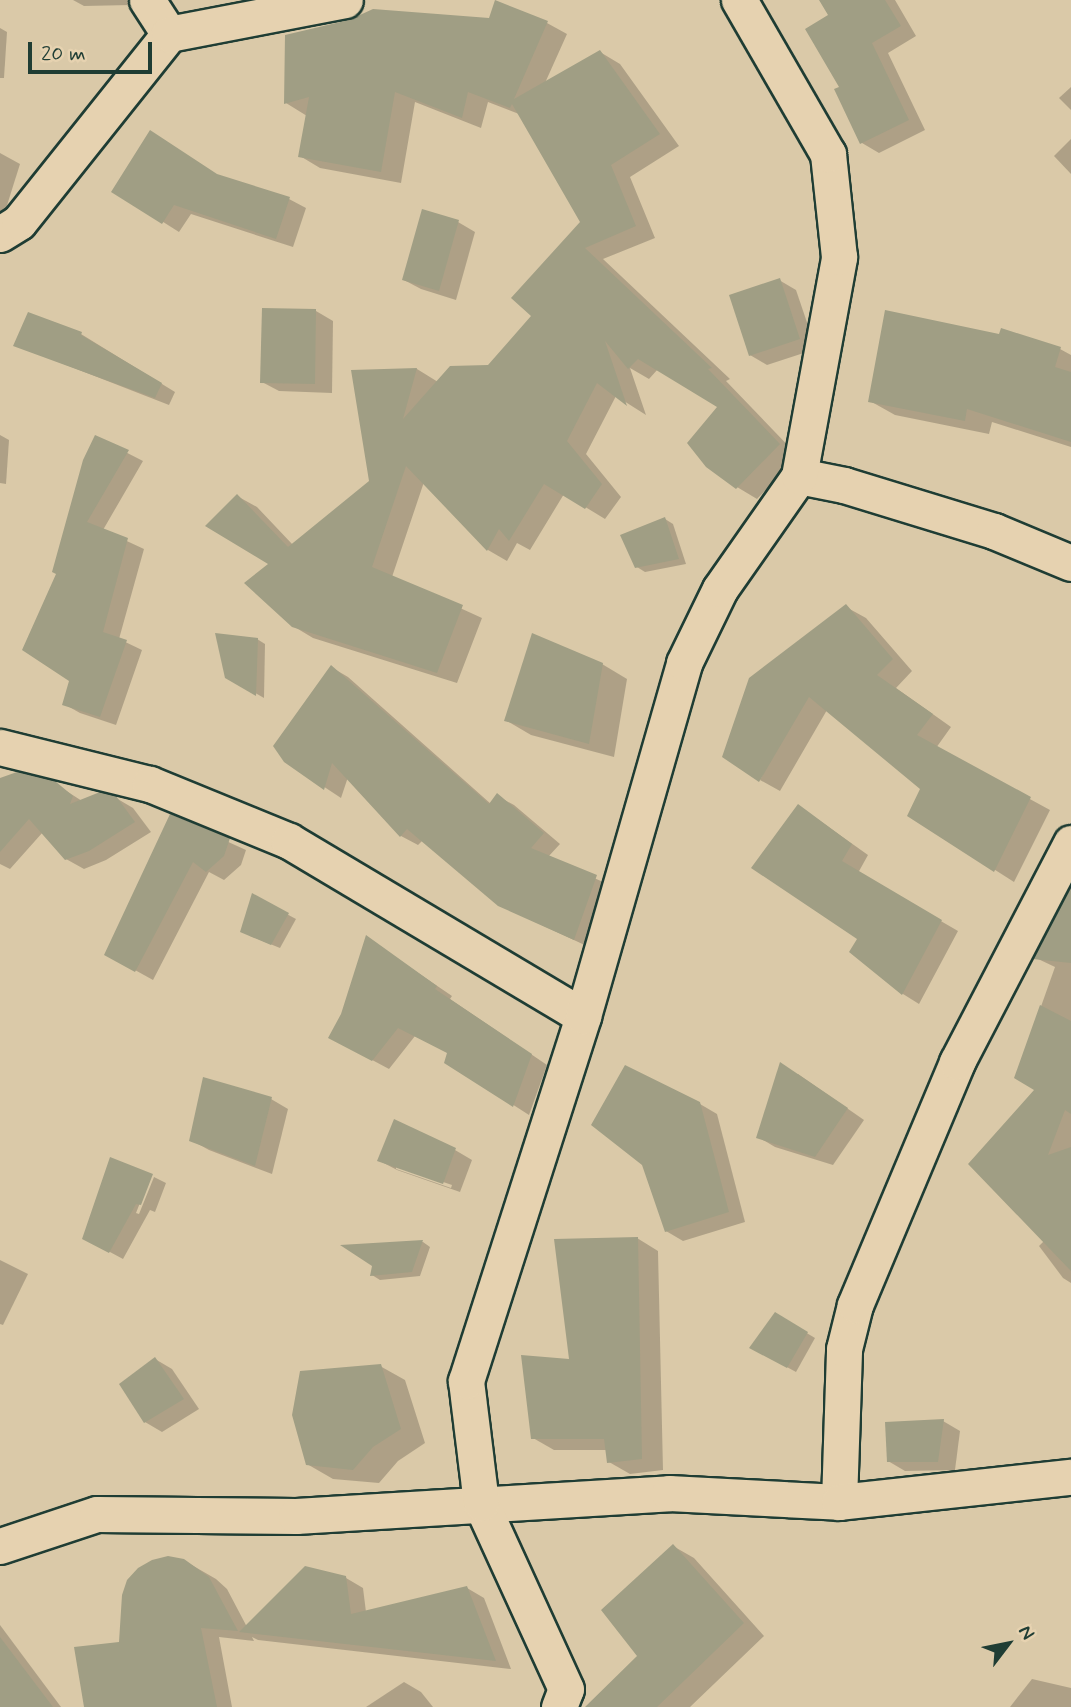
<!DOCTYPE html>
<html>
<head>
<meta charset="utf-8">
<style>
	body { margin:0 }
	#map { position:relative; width:1071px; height:1707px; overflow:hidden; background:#dac9a8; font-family:Mynerve,sans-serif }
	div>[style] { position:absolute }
	.shadow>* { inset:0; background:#0003 }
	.building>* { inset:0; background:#a09e84 }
	.roads { filter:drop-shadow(2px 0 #1f3d34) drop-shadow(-2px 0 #1f3d34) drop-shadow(0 2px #1f3d34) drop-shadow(0 -2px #1f3d34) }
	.street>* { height:35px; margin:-17.5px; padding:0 17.5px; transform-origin:17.5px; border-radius:17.5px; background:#e6d2b0 }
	span { translate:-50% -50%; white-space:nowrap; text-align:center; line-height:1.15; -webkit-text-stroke:6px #e6d2b0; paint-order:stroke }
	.north { position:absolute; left:973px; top:1609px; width:70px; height:70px; -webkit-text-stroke:5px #e6d2b0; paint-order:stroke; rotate:58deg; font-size:19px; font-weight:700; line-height:28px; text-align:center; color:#1f3d34 }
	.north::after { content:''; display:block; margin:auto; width:24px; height:32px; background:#1f3d34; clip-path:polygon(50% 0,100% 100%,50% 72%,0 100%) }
	.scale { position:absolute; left:28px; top:42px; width:124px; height:32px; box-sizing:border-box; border:4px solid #1f3d34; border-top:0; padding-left:9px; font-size:21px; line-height:24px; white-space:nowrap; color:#1f3d34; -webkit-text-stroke:5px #e6d2b0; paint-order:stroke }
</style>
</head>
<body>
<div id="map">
	<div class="shadow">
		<i style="clip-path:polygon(73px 0,131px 0,131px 5px,84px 6px)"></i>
		<i style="clip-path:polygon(858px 0,895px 0,916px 36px,888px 53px,925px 130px,879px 153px,862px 143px,841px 87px)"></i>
		<i style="clip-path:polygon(547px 23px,567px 34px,545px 83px,600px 52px,620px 64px,679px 146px,630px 177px,655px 238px,603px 259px,730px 379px,726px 381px,798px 456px,757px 499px,737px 487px,719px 406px,658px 369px,649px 379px,630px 368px,646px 415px,616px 396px,586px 454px,621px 497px,605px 519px,564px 494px,530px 550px,517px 543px,507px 561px,488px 550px,424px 482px,392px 577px,482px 618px,457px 683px,313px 638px,293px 626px,271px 563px,237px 496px,257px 507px,293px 545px,371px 482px,353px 372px,417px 369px,438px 382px,489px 367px,534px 316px,582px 222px,519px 114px,488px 102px,481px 128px,415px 102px,401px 183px,320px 168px,300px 156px,307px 116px,286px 103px,286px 37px)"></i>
		<i style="clip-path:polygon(0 28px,7px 32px,4px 78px,0 78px)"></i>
		<i style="clip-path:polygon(1071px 87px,1071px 110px,1059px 98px)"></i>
		<i style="clip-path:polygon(1071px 139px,1071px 174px,1054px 156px)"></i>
		<i style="clip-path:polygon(0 153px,20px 164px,3px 218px,0 217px)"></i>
		<i style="clip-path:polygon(220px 176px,289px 199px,306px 208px,293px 247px,191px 214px,179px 232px,114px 191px)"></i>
		<i style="clip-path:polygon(458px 222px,475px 232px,456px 300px,421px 289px,404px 280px)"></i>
		<i style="clip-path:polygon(779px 280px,796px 290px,816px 349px,767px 365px,750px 355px)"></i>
		<i style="clip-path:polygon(316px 311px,333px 321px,332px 393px,279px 391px,262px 382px)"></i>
		<i style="clip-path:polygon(29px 314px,81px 334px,175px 392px,169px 405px,15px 345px)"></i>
		<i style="clip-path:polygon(1060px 349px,1071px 355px,1071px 447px,992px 422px,989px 434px,895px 415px,870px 401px)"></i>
		<i style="clip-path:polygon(0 435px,9px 440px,6px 484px,0 483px)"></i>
		<i style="clip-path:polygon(96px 437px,143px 461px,103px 530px,144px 549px,119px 639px,142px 650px,116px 725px,80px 713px,64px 704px,72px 681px,58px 574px)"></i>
		<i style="clip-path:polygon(665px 519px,673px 524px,686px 564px,645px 572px,637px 567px)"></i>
		<i style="clip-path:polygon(846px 607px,866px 618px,912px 671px,896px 688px,951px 727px,936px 748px,1050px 810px,1014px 882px,909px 815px,923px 789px,827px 710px,780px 791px,760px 780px)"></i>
		<i style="clip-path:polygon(257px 639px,265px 644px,264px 698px,227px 677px)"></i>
		<i style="clip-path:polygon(602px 664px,627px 679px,614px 757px,531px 735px,507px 721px)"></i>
		<i style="clip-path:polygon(331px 667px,348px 677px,491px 804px,497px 796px,514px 805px,560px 844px,548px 857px,614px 887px,591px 948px,499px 905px,423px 840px,418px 845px,401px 836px,348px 777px,341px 798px,285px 761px)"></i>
		<i style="clip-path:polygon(0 780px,54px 783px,82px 801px,116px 798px,133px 808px,151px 832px,106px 860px,84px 869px,66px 859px,43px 832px,10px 869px,0 864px)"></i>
		<i style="clip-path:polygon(799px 806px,868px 855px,858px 873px,958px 931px,919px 1004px,903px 994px,852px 951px,859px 939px)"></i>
		<i style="clip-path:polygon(171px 816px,246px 850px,241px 865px,224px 880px,209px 872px,153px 980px,106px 954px)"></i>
		<i style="clip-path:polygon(1071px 890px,1071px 1283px,1063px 1278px,1039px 1246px,1044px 1241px,1036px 1090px,1016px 1077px,1055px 967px,1036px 958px)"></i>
		<i style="clip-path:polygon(253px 896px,296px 919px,280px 948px,250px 936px)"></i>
		<i style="clip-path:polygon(367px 938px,452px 996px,450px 999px,547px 1065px,529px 1115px,446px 1062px,449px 1053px,415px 1036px,389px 1069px,346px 1046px)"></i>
		<i style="clip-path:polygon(798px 1074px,864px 1120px,833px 1165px,775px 1147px,758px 1137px)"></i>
		<i style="clip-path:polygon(271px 1099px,288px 1109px,272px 1174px,209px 1150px,191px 1140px)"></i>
		<i style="clip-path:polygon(700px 1104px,717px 1114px,745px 1222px,683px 1241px,666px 1231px)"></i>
		<i style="clip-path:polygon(evenodd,455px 1150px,472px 1160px,460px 1192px,397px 1170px,380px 1161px,455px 1150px,396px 1166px,452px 1185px,451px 1188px,396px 1169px,396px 1166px)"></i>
		<i style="clip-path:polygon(151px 1175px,136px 1213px,139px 1214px,154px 1177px,166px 1183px,155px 1212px,150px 1210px,123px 1259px,95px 1244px)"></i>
		<i style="clip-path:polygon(637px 1238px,658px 1251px,663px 1470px,630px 1474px,609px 1462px,607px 1450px,554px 1450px,533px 1438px)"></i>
		<i style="clip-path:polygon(423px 1242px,430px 1247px,420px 1276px,380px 1280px,372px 1275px,374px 1265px,345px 1246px)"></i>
		<i style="clip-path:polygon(0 1260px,28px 1274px,3px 1325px,0 1324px)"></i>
		<i style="clip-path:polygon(775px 1314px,815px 1338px,796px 1372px,752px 1348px)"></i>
		<i style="clip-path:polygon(155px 1359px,172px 1369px,199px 1409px,162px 1432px,145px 1422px)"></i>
		<i style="clip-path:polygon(380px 1366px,405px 1380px,425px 1443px,398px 1461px,379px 1483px,333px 1479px,307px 1464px)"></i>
		<i style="clip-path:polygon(943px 1421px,960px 1431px,955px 1470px,905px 1471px,888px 1461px)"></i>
		<i style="clip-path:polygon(673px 1546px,694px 1558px,764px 1636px,690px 1707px,589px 1707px,639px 1656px)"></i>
		<i style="clip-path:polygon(183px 1560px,216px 1579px,227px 1589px,247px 1627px,346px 1578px,363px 1588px,366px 1612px,467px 1588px,484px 1598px,511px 1669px,258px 1640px,252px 1637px,254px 1641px,219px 1637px,232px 1707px,86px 1707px,121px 1644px)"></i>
		<i style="clip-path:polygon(0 1625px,61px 1707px,0 1707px)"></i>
		<i style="clip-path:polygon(1032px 1679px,1071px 1688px,1071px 1707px,1010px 1707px)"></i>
		<i style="clip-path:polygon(404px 1682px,421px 1692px,433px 1707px,366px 1707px)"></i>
	</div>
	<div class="building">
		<i style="clip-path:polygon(495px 0,548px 21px,514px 99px,600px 50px,660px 134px,611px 165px,636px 226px,585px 248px,712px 368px,708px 369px,780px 444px,736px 489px,706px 467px,687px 443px,717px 407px,638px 359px,628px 369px,605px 341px,627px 406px,597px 383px,567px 441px,602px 484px,585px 509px,544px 484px,509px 541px,499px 529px,487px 551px,406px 466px,372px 567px,463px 605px,437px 673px,292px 627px,244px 583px,268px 564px,205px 526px,237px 494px,288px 547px,369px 481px,351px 370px,417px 368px,403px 419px,450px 366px,488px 365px,531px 316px,511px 298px,580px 222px,512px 104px,510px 108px,468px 92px,462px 118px,395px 92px,381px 172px,298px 157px,309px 97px,284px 104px,285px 35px,349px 20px,373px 9px,489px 18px)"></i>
		<i style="clip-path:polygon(819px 0,885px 0,901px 26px,872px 43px,909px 120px,860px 144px,834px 89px,839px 87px,805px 29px,828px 15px)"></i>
		<i style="clip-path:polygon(150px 130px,217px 174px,290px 197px,276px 239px,174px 205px,162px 224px,111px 192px)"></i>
		<i style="clip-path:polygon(422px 209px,459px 220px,439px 291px,402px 280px)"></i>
		<i style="clip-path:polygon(780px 278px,800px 339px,749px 356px,729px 295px)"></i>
		<i style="clip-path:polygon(262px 308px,316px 309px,315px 384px,260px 383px)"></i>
		<i style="clip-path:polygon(885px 310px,999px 334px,1001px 328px,1061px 347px,1055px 367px,1071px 372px,1071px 442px,967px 409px,965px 421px,868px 402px)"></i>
		<i style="clip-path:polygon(28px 312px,82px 332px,81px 335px,162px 383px,155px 398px,13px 346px)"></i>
		<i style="clip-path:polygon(95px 435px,129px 450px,87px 522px,128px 538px,103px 632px,127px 640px,100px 717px,62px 705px,69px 681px,22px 650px,56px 574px,52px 572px,83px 460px)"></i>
		<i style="clip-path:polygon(665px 517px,679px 559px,635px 568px,620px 535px)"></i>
		<i style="clip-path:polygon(846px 604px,893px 659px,877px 675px,933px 714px,917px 735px,1031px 797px,994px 872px,907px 816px,920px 789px,809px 697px,759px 782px,722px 757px,749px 678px)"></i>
		<i style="clip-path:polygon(215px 633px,258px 638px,256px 696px,225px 678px)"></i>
		<i style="clip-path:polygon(532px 633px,603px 663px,589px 744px,504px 721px)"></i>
		<i style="clip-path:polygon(331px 665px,489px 804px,497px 793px,544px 833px,531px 848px,597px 875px,574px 940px,498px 906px,407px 829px,400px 837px,332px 763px,324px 790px,284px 762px,273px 746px)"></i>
		<i style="clip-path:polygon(17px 772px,55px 781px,73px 796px,70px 804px,100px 792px,116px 796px,135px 822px,89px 851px,65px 860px,29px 819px,0 852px,0 778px)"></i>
		<i style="clip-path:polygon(798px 804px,852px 844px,842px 861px,942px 920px,902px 995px,849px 952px,857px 939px,751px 868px)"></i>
		<i style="clip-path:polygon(170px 814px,230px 838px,224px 856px,206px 872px,193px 862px,135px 972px,104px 955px)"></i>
		<i style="clip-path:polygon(1071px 887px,1071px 963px,1033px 959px,1034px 958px)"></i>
		<i style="clip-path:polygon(252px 893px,289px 913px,271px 945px,240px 932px)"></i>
		<i style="clip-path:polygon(366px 935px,437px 986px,435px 989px,532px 1054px,513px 1107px,444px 1063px,447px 1053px,398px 1028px,372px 1061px,328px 1038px,341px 1014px)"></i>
		<i style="clip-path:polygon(1040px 1005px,1071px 1021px,1071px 1114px,1065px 1110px,1048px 1155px,1071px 1147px,1071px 1271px,968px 1164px,1034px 1090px,1014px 1078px)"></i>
		<i style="clip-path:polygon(780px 1062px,848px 1108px,815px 1157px,756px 1138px)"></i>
		<i style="clip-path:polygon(625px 1065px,700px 1102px,729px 1212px,665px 1232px,642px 1165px,591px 1125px)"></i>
		<i style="clip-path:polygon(203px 1077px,272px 1097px,255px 1166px,189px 1141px)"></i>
		<i style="clip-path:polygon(394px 1119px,456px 1148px,443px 1184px,377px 1161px)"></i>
		<i style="clip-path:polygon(110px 1157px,153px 1174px,141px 1205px,136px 1204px,109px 1253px,82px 1239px)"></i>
		<i style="clip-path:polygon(638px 1237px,642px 1459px,607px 1463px,604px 1439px,531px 1439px,521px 1355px,569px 1359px,554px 1239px)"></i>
		<i style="clip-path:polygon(423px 1240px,412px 1272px,370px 1276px,372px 1266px,340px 1245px)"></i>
		<i style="clip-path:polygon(775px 1312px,808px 1332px,787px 1368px,749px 1348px)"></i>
		<i style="clip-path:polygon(155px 1357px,184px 1399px,144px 1423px,119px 1384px)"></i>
		<i style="clip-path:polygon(381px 1364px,401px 1429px,373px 1447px,353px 1470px,306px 1465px,292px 1415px,300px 1371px)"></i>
		<i style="clip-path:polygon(944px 1419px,938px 1462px,887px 1462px,885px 1422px)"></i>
		<i style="clip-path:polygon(673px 1544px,744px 1623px,657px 1707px,585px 1707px,637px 1656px,601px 1610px)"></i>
		<i style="clip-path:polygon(168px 1556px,184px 1559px,209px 1577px,238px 1631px,201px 1628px,217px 1707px,84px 1707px,74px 1647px,119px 1642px,122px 1595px,127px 1580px,138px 1568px,152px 1560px)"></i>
		<i style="clip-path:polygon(305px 1566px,346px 1576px,351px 1614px,467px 1586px,496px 1661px,239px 1632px)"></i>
		<i style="clip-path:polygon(0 1637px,53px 1707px,0 1707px)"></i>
	</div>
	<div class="roads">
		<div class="street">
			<i style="left:147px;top:0;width:40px;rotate:57.1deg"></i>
			<i style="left:0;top:234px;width:22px;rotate:-32deg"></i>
			<i style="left:19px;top:222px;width:241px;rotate:-51.4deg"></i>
			<i style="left:169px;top:34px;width:179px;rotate:-10.9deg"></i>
			<i style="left:799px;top:476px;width:46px;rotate:11.3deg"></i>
			<i style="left:844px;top:485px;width:157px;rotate:17deg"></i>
			<i style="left:994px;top:531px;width:83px;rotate:22.6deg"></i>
			<i style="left:0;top:747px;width:154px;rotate:13.9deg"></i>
			<i style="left:150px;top:784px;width:150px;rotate:22.3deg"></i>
			<i style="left:289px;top:841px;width:342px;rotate:30.8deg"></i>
			<i style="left:839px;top:1502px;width:153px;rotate:-88.1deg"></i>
			<i style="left:844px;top:1349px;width:45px;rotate:-76deg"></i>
			<i style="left:855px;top:1305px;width:264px;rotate:-67.2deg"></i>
			<i style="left:957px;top:1062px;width:247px;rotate:-62.5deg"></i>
			<i style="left:0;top:1546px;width:102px;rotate:-18.3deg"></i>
			<i style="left:97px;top:1514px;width:199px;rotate:0.6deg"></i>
			<i style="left:296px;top:1516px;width:374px;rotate:-3.5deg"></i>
			<i style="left:669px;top:1493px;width:170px;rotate:3deg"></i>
			<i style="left:839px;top:1502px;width:233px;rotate:-6.2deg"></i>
			<i style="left:559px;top:1707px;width:19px;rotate:-69deg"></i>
			<i style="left:566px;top:1689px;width:205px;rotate:-114.6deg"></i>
			<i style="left:481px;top:1503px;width:123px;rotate:-97deg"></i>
			<i style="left:466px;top:1381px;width:383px;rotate:-72.2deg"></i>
			<i style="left:583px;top:1016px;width:367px;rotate:-74deg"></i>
			<i style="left:684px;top:663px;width:82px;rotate:-64.1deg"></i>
			<i style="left:720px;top:589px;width:138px;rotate:-55deg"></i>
			<i style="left:799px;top:476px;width:223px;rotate:-79.6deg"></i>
			<i style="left:839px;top:257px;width:104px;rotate:-96.1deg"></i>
			<i style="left:828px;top:154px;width:178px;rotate:-120deg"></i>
		</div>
	</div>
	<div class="north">N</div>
	<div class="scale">20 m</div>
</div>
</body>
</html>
